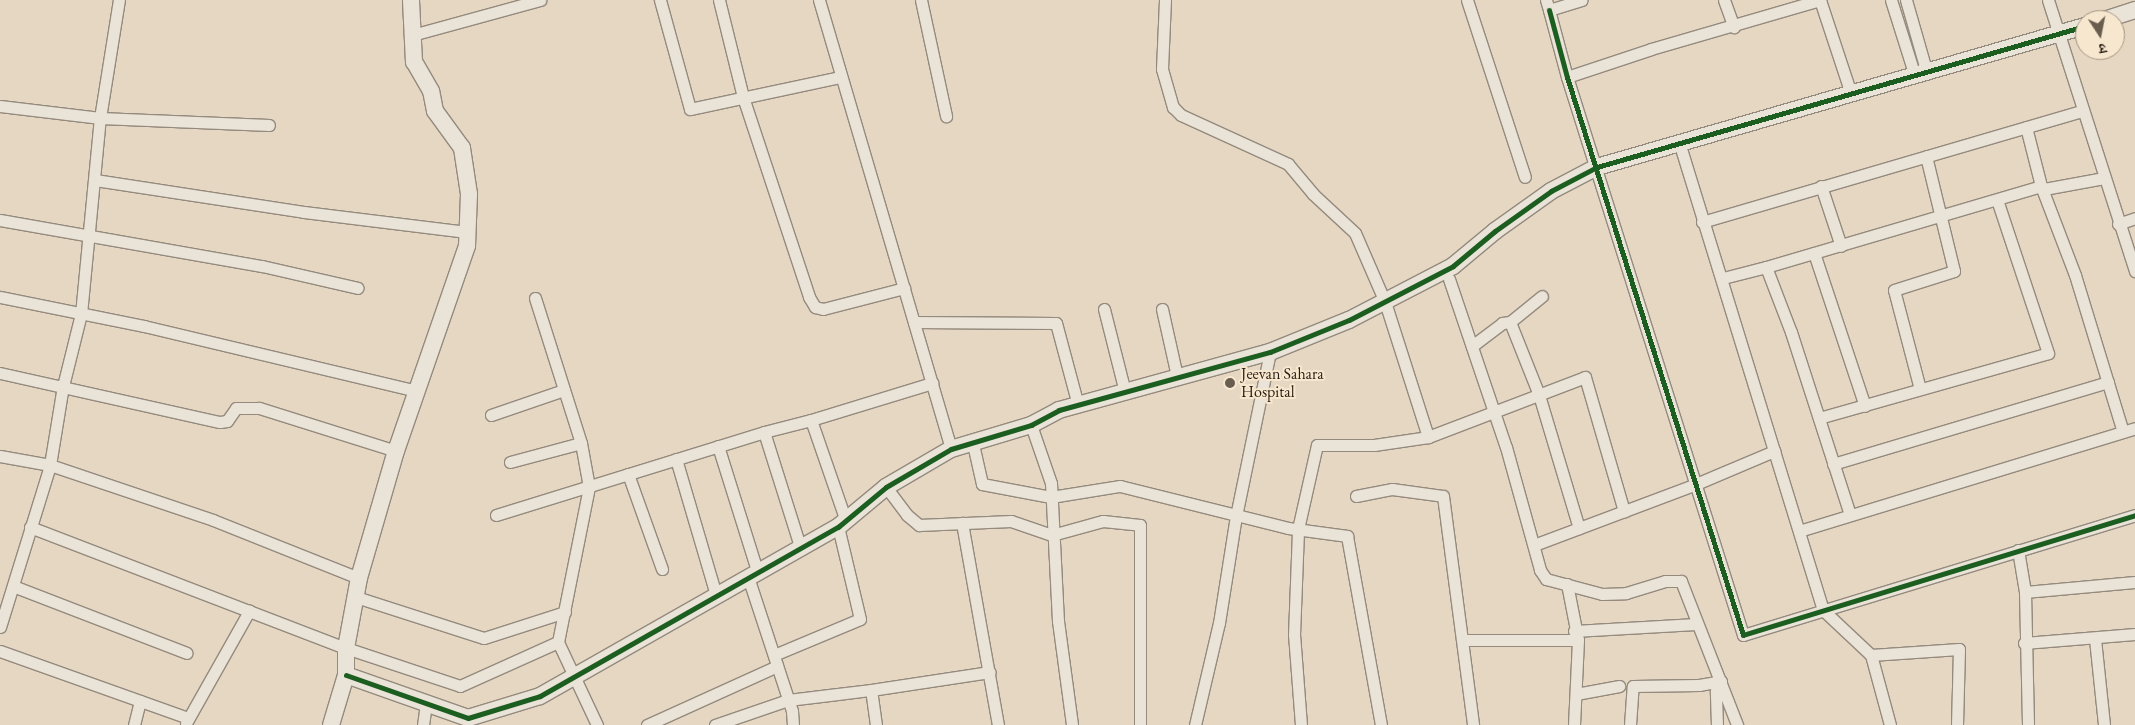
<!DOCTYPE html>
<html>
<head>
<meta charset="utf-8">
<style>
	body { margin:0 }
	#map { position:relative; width:2135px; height:725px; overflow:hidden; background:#e6d7c3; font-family:"EB Garamond","Noto Serif Devanagari",serif }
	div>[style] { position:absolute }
	.roads { filter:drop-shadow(1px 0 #948a7d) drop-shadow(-1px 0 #948a7d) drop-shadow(0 1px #948a7d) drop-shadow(0 -1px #948a7d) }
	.street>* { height:11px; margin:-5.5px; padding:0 5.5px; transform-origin:5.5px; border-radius:5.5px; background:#eae3d8 }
	.secondary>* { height:16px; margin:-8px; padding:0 8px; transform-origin:8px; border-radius:8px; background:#eae3d8 }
	.cycleway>* { height:5px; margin:-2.5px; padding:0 2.5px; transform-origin:2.5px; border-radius:2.5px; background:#1b5e20 }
	.dots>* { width:14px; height:14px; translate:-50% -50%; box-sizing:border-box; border:2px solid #f8e7cf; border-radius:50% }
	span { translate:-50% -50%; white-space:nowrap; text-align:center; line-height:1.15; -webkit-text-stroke:4px #f8e7cf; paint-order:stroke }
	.poi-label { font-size:16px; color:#261c11 }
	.left { translate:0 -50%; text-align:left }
	.north { position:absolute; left:2075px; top:10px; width:50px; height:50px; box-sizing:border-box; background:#f8e7cf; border:1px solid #a49683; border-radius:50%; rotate:169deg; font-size:14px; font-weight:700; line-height:20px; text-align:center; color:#261c11 }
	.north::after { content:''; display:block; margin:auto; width:18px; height:22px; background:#695d4f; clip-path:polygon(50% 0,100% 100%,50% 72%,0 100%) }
</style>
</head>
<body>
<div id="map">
	<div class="roads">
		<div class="street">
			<i style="left:660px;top:0;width:113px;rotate:74.6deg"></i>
			<i style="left:690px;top:109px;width:154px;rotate:-12deg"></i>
			<i style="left:719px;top:0;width:100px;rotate:76.1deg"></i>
			<i style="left:743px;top:97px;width:211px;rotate:71.7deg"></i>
			<i style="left:809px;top:297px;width:12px;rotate:59deg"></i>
			<i style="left:815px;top:307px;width:8px;rotate:14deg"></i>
			<i style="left:823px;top:309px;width:84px;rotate:-14.5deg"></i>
			<i style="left:819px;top:0;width:468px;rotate:73.6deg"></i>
			<i style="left:921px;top:0;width:119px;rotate:77.8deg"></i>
			<i style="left:1165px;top:0;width:69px;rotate:92.5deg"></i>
			<i style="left:1162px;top:69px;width:40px;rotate:74deg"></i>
			<i style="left:1173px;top:107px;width:11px;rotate:45deg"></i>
			<i style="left:1181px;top:115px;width:118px;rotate:24.6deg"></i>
			<i style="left:1288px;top:164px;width:39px;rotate:50deg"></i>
			<i style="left:1313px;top:194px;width:57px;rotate:42.9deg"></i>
			<i style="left:1355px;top:233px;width:75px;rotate:66.5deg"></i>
			<i style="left:1385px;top:302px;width:142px;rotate:72.3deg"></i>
			<i style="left:1467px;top:0;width:186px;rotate:71.9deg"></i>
			<i style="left:1546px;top:0;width:10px;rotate:73deg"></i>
			<i style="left:1549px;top:10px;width:34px;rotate:-17deg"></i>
			<i style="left:1724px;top:0;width:29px;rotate:70deg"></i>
			<i style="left:1820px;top:0;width:99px;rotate:71.7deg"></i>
			<i style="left:1891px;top:0;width:80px;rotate:72.5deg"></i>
			<i style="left:1906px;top:0;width:76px;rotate:74deg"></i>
			<i style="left:2048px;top:0;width:285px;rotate:72.2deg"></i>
			<i style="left:1549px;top:10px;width:69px;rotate:75deg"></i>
			<i style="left:1567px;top:77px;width:585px;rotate:72.49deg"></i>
			<i style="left:1743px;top:635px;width:410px;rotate:-17deg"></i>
			<i style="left:412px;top:35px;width:133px;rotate:-15.3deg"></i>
			<i style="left:1567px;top:77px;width:89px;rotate:-18.4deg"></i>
			<i style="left:1651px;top:49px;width:176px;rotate:-16.2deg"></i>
			<i style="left:0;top:106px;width:101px;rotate:6.8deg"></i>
			<i style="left:100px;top:118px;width:169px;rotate:2.4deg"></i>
			<i style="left:2026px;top:127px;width:61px;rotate:75.7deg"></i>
			<i style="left:2041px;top:186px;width:95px;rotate:69.1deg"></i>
			<i style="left:2075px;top:275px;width:164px;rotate:73deg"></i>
			<i style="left:1679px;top:142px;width:490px;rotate:72.9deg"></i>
			<i style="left:1823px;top:610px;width:66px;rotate:43.2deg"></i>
			<i style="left:1871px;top:655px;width:73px;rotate:74.8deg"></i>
			<i style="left:95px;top:180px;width:211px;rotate:8.7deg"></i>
			<i style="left:304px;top:212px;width:164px;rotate:7deg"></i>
			<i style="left:1821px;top:186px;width:63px;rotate:71.6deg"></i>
			<i style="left:2044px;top:189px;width:61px;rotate:-10.4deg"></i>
			<i style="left:0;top:220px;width:266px;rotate:10deg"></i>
			<i style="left:262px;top:266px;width:98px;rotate:12.9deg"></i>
			<i style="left:1702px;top:222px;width:395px;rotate:-16.3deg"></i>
			<i style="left:2118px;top:224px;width:18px;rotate:-19deg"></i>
			<i style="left:1814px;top:253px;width:161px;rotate:71.6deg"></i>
			<i style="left:1766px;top:267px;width:287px;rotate:-16.4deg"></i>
			<i style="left:1723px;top:278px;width:44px;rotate:-14.3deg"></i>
			<i style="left:1766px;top:267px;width:70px;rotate:69deg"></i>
			<i style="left:1791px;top:332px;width:192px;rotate:72.1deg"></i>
			<i style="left:1449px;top:279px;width:177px;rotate:71.3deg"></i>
			<i style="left:1506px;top:447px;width:128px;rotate:74.5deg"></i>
			<i style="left:1540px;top:570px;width:11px;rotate:56deg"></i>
			<i style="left:1546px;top:579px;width:58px;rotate:15deg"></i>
			<i style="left:1602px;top:594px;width:24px;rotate:-2deg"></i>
			<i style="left:1626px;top:593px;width:41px;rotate:-17.1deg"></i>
			<i style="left:1665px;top:581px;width:16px"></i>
			<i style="left:1681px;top:581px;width:155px;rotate:68.7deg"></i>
			<i style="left:0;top:297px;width:147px;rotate:11.4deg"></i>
			<i style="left:144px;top:326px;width:280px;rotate:13.4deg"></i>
			<i style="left:535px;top:298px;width:152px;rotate:72.4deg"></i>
			<i style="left:581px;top:443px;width:45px;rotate:79.7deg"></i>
			<i style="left:589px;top:487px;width:158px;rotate:101.3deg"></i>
			<i style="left:558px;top:642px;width:92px;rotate:64.8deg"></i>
			<i style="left:1104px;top:309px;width:86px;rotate:75.8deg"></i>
			<i style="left:1162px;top:309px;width:69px;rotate:77.4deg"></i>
			<i style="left:914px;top:322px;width:142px;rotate:0.4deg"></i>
			<i style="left:1056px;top:323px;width:85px;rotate:75deg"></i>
			<i style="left:1510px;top:322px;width:79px;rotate:68.3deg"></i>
			<i style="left:1539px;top:395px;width:139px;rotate:73.3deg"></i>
			<i style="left:1472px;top:346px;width:38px;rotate:-37deg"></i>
			<i style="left:1502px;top:323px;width:8px;rotate:-7deg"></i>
			<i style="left:1510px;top:322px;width:41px;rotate:-39.1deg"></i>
			<i style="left:0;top:373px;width:225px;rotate:12.6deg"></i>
			<i style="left:220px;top:422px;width:7px;rotate:-8deg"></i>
			<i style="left:227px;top:421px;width:16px;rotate:-55deg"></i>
			<i style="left:236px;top:408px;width:23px"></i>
			<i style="left:259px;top:408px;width:144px;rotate:17.4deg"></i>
			<i style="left:1920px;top:389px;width:102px;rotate:-104.7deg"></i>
			<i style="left:1894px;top:290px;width:63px;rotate:-17.6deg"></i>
			<i style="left:1954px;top:271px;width:118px;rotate:-103.7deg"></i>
			<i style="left:491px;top:415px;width:77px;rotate:-18.9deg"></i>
			<i style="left:1819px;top:418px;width:238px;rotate:-15.8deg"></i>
			<i style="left:2048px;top:353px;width:161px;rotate:-108.4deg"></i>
			<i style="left:811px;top:420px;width:127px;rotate:-17deg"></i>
			<i style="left:1031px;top:425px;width:61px;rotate:71deg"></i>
			<i style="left:1051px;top:483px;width:138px;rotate:87.1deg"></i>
			<i style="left:1058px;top:621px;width:105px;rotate:82.3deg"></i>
			<i style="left:764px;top:432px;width:123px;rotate:72.5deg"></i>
			<i style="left:973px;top:444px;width:41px;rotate:77.3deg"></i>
			<i style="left:982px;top:484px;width:70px;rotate:10.7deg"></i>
			<i style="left:1051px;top:497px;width:70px;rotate:-9.1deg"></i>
			<i style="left:1120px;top:486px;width:173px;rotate:14deg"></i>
			<i style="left:1288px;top:528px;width:60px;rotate:7.7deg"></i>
			<i style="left:1347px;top:536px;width:192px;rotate:79.8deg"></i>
			<i style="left:718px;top:446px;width:134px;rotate:72.6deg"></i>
			<i style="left:0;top:456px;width:51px;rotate:10.2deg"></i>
			<i style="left:50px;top:465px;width:172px;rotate:18.6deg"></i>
			<i style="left:213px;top:520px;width:157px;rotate:21.7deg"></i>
			<i style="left:676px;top:459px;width:142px;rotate:73.6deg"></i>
			<i style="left:510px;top:462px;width:73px;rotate:-15deg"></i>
			<i style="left:1833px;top:464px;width:287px;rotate:-16.6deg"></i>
			<i style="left:628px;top:474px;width:101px;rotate:70.3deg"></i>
			<i style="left:886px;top:487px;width:35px;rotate:53deg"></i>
			<i style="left:907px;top:515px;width:16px;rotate:40deg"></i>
			<i style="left:919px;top:525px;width:92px;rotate:-2.5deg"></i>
			<i style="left:1011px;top:521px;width:43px;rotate:18.9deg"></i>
			<i style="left:1052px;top:535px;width:53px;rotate:-15.4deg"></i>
			<i style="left:1103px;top:521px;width:37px;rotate:6deg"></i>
			<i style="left:1140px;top:525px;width:200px;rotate:90deg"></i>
			<i style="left:1356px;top:496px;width:37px;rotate:-11deg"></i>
			<i style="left:1392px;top:489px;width:51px;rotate:7.8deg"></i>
			<i style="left:1443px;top:496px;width:231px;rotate:82.5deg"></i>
			<i style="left:496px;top:515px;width:281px;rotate:-17.2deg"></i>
			<i style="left:764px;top:432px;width:49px;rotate:-14.3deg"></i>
			<i style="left:811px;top:420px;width:107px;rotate:70.9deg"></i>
			<i style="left:962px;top:523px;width:205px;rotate:79.9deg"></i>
			<i style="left:30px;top:527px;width:338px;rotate:21deg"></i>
			<i style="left:346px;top:648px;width:120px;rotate:18.4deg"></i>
			<i style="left:460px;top:686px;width:107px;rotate:-24.2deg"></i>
			<i style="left:1799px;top:531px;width:351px;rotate:-17deg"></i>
			<i style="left:1534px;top:545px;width:173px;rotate:-20.6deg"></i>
			<i style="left:1696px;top:484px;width:85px;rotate:-22.9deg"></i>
			<i style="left:2018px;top:550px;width:43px;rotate:80.5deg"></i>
			<i style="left:2025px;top:592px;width:133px;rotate:88.7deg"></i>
			<i style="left:748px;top:577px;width:141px;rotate:71.8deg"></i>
			<i style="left:792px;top:711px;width:14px;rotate:86deg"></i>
			<i style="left:1567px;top:584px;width:57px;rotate:78.9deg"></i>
			<i style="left:1578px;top:640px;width:85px;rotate:92.7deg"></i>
			<i style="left:13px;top:586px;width:186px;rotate:21.1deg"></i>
			<i style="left:2025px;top:592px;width:110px;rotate:-5.2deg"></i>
			<i style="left:356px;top:597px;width:134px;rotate:17.8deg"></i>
			<i style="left:484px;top:638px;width:85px;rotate:-17.8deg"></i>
			<i style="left:0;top:627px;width:170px;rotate:-72.8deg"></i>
			<i style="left:50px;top:465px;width:80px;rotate:-80.7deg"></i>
			<i style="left:63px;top:386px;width:74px;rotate:-76deg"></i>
			<i style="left:81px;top:314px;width:197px;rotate:-84.5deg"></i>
			<i style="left:100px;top:118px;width:120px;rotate:-80.9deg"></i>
			<i style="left:1574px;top:631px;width:122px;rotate:-3.3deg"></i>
			<i style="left:2095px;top:639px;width:86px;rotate:84deg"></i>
			<i style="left:1465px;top:640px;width:113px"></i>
			<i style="left:2024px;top:643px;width:111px;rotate:-4.6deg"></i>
			<i style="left:0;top:651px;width:200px;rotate:19.6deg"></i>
			<i style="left:774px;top:655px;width:93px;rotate:-22.7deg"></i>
			<i style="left:860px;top:619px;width:95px;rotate:-103.4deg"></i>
			<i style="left:1871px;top:655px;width:88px;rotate:-3.9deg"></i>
			<i style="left:1959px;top:649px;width:76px;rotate:91.5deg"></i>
			<i style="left:1576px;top:694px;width:44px;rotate:-10.5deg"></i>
			<i style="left:186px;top:723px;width:129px;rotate:-60.6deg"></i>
			<i style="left:134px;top:725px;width:25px;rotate:-76deg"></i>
			<i style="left:423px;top:725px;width:22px;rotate:-82deg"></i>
			<i style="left:647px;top:725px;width:143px;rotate:-24.4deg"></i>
			<i style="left:715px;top:725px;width:77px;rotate:-18.9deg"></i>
			<i style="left:788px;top:700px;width:84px;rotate:-6.9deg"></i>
			<i style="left:876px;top:725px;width:35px;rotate:-98deg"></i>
			<i style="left:871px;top:690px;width:120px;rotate:-8.6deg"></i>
			<i style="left:1195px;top:725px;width:105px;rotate:-76.8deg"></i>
			<i style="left:1219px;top:623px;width:108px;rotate:-81deg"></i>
			<i style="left:1236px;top:516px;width:167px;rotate:-78.3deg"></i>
			<i style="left:1301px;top:725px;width:90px;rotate:-94.4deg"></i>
			<i style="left:1294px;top:635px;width:106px;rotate:-87.8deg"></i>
			<i style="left:1298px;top:529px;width:86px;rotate:-77.3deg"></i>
			<i style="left:1317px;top:445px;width:57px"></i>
			<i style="left:1374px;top:445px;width:55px;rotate:-8.4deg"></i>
			<i style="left:1428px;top:437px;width:168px;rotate:-20.9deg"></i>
			<i style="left:1585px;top:377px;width:140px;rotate:73.8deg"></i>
			<i style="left:1630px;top:725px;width:39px;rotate:-86deg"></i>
			<i style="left:1633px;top:686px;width:66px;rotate:-0.9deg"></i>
			<i style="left:1699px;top:685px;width:22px;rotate:-10deg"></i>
			<i style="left:1717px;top:725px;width:34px;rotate:-92deg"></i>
			<i style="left:1716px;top:691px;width:11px;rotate:-63deg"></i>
		</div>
		<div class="secondary">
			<i style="left:2104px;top:20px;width:33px;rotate:-18deg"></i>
			<i style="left:346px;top:675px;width:129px;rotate:19.4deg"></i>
			<i style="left:468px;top:718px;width:75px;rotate:-17deg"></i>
			<i style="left:540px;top:696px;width:343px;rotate:-29.6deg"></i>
			<i style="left:838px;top:527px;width:62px;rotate:-39.8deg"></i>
			<i style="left:886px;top:487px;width:75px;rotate:-30.3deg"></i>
			<i style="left:951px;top:449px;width:84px;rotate:-16.7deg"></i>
			<i style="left:1031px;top:425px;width:32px;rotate:-28deg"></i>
			<i style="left:1059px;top:410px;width:219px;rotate:-15.4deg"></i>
			<i style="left:1270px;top:352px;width:85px;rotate:-22.1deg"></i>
			<i style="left:1349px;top:320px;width:117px;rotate:-27.4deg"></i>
			<i style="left:1453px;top:266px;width:55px;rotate:-39.8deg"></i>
			<i style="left:1495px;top:231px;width:69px;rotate:-35.5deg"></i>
			<i style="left:1551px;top:191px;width:52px;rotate:-27.6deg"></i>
			<i style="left:1597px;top:167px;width:508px;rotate:-16.12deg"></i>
			<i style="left:331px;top:725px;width:52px;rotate:-73.3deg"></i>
			<i style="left:346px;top:675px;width:27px;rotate:-90deg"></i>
			<i style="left:346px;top:648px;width:71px;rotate:-79.5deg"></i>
			<i style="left:359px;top:578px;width:132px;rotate:-73.8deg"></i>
			<i style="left:396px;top:451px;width:217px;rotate:-70.9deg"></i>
			<i style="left:467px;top:246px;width:52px;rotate:-87.8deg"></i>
			<i style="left:469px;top:194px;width:47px;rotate:-98.7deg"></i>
			<i style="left:462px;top:148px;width:46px;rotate:-126.1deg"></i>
			<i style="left:435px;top:111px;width:20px;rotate:-101deg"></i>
			<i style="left:431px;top:91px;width:34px;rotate:-120deg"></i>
			<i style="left:414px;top:62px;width:62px;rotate:-92.8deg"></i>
		</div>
	</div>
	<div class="cycleway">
		<i style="left:1549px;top:10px;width:69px;rotate:75deg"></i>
		<i style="left:1567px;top:77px;width:585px;rotate:72.49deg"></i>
		<i style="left:1743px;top:635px;width:410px;rotate:-17deg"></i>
		<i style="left:346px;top:675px;width:129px;rotate:19.4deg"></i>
		<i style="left:468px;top:718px;width:75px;rotate:-17deg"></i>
		<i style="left:540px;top:696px;width:343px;rotate:-29.6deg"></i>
		<i style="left:838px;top:527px;width:62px;rotate:-39.8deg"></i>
		<i style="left:886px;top:487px;width:75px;rotate:-30.3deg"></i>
		<i style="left:951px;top:449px;width:84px;rotate:-16.7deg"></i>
		<i style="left:1031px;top:425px;width:32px;rotate:-28deg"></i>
		<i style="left:1059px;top:410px;width:219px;rotate:-15.4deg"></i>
		<i style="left:1270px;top:352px;width:85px;rotate:-22.1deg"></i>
		<i style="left:1349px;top:320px;width:117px;rotate:-27.4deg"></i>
		<i style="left:1453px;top:266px;width:55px;rotate:-39.8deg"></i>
		<i style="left:1495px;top:231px;width:69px;rotate:-35.5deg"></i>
		<i style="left:1551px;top:191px;width:52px;rotate:-27.6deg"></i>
		<i style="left:1597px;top:167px;width:508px;rotate:-16.12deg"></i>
	</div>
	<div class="dots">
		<i style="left:1230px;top:383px;background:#695d4f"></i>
	</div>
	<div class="poi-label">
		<span class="left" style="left:1241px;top:383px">Jeevan Sahara<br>Hospital</span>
	</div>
	<div class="north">उ</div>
</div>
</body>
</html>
